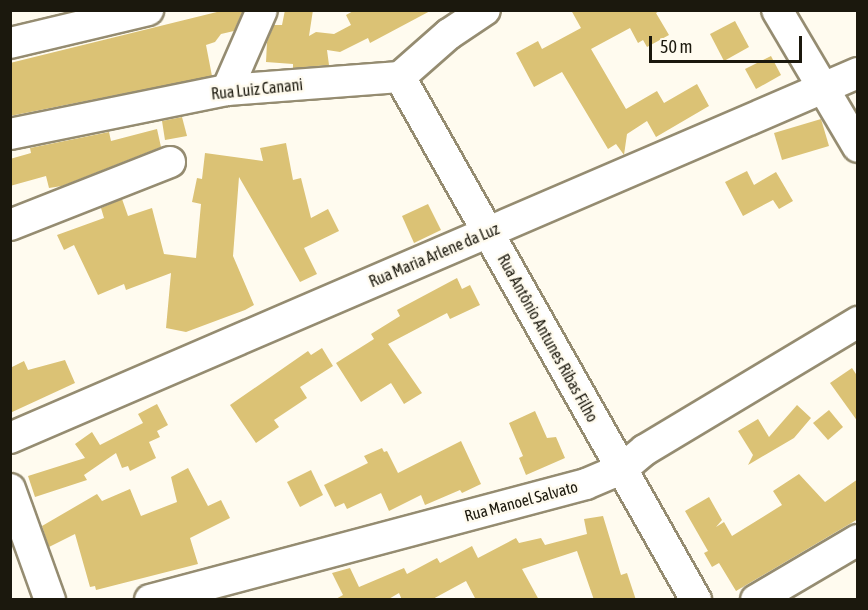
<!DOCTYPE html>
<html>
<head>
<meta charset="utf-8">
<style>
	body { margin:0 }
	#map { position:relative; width:868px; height:610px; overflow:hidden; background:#fffbef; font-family:"Asap Condensed",sans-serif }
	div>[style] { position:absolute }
	.building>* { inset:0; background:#dbc275 }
	.roads { filter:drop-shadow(2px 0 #958c71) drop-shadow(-2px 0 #958c71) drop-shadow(0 2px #958c71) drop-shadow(0 -2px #958c71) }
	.minor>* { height:30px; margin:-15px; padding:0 15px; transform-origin:15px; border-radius:15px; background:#fff }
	span { translate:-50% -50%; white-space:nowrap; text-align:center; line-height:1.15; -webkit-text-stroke:5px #fffbef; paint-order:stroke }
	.street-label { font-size:16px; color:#1b180d }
	.frame { position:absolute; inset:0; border:12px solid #1b180d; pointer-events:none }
	.scale { position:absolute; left:649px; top:36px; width:153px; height:27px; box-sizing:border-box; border:3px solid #1b180d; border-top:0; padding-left:8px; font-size:18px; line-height:21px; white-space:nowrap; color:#1b180d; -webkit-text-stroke:4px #fffbef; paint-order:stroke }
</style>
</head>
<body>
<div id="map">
	<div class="building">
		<i style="clip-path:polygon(225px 10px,243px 10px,234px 31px,221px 34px,215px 42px,206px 45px,212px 76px,10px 116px,10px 63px)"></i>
		<i style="clip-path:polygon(285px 10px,313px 10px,309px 36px,316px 32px,334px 34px,351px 25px,346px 15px,355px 10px,432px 10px,370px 43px,368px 38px,340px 52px,327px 50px,329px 65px,293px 68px,293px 64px,266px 62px,267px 42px,274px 25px,282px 25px)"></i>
		<i style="clip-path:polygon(571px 10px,661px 10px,656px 13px,669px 35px,647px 47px,643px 40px,638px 43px,630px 28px,591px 49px,626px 109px,657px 91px,664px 103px,697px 84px,709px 106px,656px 137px,647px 121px,627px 134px,624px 155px,616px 144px,608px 149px,562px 72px,534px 87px,516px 53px,538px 41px,542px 49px,581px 28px)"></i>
		<i style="clip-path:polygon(735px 21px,749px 47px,724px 61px,710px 34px)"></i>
		<i style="clip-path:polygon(771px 56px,781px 75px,756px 89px,745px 69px)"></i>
		<i style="clip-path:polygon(182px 117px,187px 136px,165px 140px,162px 121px)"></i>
		<i style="clip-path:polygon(821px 119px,829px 146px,782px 160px,774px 133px)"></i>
		<i style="clip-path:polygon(157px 129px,161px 147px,62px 186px,49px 188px,46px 176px,10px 186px,10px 159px,31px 153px,30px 148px,109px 132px,111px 141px)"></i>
		<i style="clip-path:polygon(286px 143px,293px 180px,301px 178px,311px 218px,328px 209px,339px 231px,304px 248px,317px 274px,300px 282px,239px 177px,233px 256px,254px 305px,245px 310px,186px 332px,166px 328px,171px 273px,126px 290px,124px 284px,98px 295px,74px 245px,64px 250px,57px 235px,104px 218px,101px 208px,122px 199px,128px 216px,152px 208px,164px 254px,196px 258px,201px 204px,192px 202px,197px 178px,202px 179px,205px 153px,263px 161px,260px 148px)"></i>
		<i style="clip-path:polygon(747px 171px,754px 185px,776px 172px,793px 201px,779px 209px,773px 200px,743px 216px,725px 182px)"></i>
		<i style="clip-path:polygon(428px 204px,441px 230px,414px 243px,402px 216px)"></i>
		<i style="clip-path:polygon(457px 278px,462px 289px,470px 285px,480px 305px,450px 319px,447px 313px,388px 344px,422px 393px,404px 404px,391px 383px,361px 402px,336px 363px,374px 339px,371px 334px,400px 316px,397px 310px)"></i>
		<i style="clip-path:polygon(322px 348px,333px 366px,300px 387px,307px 398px,274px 420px,279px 427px,256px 443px,230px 405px,308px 351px,311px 355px)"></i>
		<i style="clip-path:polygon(65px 360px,75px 383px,10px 413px,10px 368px,24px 361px,28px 370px)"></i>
		<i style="clip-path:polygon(852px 368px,858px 377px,858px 422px,830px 383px)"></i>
		<i style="clip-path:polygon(157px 404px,168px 425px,157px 431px,160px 437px,149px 442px,156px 458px,130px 471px,128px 466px,122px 468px,116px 453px,84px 475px,87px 480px,35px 497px,28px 476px,85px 458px,75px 444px,92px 432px,100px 445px,143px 423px,138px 414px)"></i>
		<i style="clip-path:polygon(797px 405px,811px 418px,794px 438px,748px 465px,753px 455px,738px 431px,758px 419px,769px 437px)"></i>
		<i style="clip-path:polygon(829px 410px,843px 427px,828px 440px,813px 423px)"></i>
		<i style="clip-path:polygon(535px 411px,547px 438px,556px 437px,565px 458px,526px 475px,519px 458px,523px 456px,509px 423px)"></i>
		<i style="clip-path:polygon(461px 441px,481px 484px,462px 493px,460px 490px,425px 505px,421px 495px,389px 511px,381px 493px,347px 509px,344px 503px,335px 507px,324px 485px,368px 463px,364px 456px,382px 448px,384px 452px,387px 451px,398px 473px)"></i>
		<i style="clip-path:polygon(188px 468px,208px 506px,221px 500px,230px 518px,190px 538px,198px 564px,96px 590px,95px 586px,90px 587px,75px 534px,49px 547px,42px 526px,97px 494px,102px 501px,130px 489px,141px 516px,177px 502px,171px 477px)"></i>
		<i style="clip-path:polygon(311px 470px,323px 495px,300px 507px,287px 482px)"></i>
		<i style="clip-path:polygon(799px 474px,825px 502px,858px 479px,858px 519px,736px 591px,719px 563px,712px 567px,704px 553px,708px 551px,685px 511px,709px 497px,722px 520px,716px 527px,724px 522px,732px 536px,782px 505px,773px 491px)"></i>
		<i style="clip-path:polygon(603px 516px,621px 575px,627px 573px,636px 600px,594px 600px,577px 551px,522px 569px,539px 600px,476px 600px,466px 581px,431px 600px,402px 600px,399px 593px,387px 600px,334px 600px,343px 595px,332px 573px,350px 568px,359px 587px,404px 568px,407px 574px,437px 558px,440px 563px,472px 546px,478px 558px,516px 538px,519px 543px,541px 538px,545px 545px,587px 534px,584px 519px)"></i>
	</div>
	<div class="roads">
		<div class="minor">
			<i style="left:777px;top:10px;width:159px;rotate:59.4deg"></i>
			<i style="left:10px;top:43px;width:142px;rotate:-13.4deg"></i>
			<i style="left:400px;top:77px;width:601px;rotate:60.49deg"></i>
			<i style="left:227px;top:90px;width:87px;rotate:-66.4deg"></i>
			<i style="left:10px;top:134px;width:221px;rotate:-11.5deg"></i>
			<i style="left:227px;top:90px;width:173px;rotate:-4.3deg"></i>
			<i style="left:400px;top:77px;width:65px;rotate:-41.3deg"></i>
			<i style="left:449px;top:34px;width:43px;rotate:-33.7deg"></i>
			<i style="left:10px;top:225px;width:172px;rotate:-21.5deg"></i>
			<i style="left:10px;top:438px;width:923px;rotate:-23.29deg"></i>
			<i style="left:10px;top:489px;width:118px;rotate:70.2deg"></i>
			<i style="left:150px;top:600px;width:451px;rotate:-14.9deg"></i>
			<i style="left:586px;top:484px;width:39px;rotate:-23deg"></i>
			<i style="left:622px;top:469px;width:30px;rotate:-40deg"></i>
			<i style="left:645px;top:450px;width:249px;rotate:-31deg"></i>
			<i style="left:756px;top:600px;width:118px;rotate:-30.5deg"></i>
		</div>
	</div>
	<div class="street-label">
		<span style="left:257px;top:89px;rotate:-6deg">Rua Luiz Canani</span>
		<span style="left:434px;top:255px;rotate:-23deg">Rua Maria Arlene da Luz</span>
		<span style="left:548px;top:338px;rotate:61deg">Rua Antônio Antunes Ribas Filho</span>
		<span style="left:521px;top:501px;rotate:-15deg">Rua Manoel Salvato</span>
	</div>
	<div class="frame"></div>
	<div class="scale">50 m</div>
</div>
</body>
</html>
